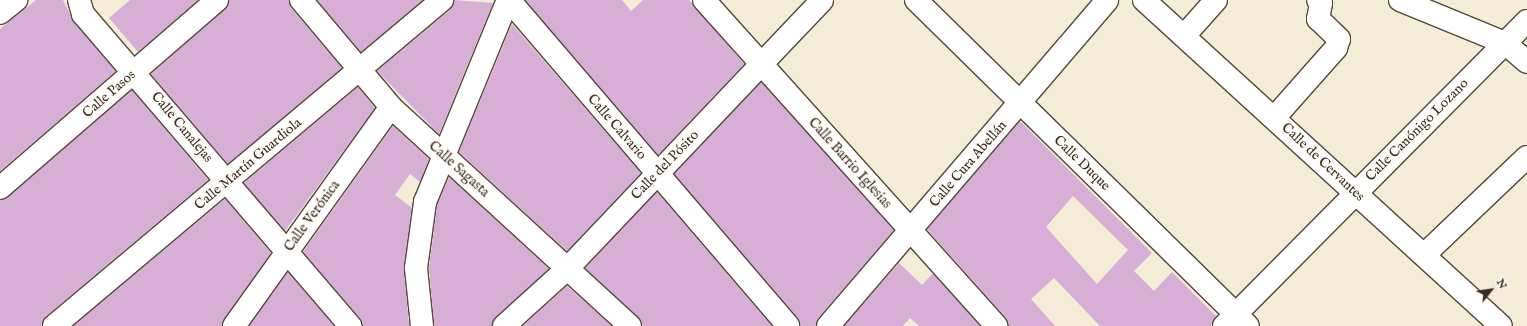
<!DOCTYPE html>
<html>
<head>
<meta charset="utf-8">
<style>
	body { margin:0 }
	#map { position:relative; width:1527px; height:326px; overflow:hidden; background:#f3edd8; font-family:"IM FELL English",serif }
	div>[style] { position:absolute }
	.building>* { inset:0; background:#d6aed6 }
	.roads { filter:drop-shadow(1px 0 #57473a) drop-shadow(-1px 0 #57473a) drop-shadow(0 1px #57473a) drop-shadow(0 -1px #57473a) }
	.minor>* { height:22px; margin:-11px; padding:0 11px; transform-origin:11px; border-radius:11px; background:#fff }
	span { translate:-50% -50%; white-space:nowrap; text-align:center; line-height:1.15; -webkit-text-stroke:4px #fdfcf7; paint-order:stroke }
	.street-label { font-size:14px; color:#3b2a1e }
	.north { position:absolute; left:1471px; top:270px; width:40px; height:40px; -webkit-text-stroke:3px #fdfcf7; paint-order:stroke; rotate:60deg; font-size:11px; font-weight:700; line-height:16px; text-align:center; color:#3b2a1e }
	.north::after { content:''; display:block; margin:auto; width:14px; height:18px; background:#3b2a1e; clip-path:polygon(50% 0,100% 100%,50% 72%,0 100%) }
</style>
</head>
<body>
<div id="map">
	<div class="building">
		<i style="clip-path:polygon(36px 0,63px 0,74px 22px,116px 71px,0 171px,0 29px)"></i>
		<i style="clip-path:polygon(130px 0,198px 0,138px 52px,109px 18px)"></i>
		<i style="clip-path:polygon(229px 0,289px 0,291px 8px,342px 68px,228px 164px,151px 74px,225px 9px)"></i>
		<i style="clip-path:polygon(317px 0,423px 0,361px 52px)"></i>
		<i style="clip-path:polygon(454px 0,493px 3px,439px 134px,377px 71px,450px 10px)"></i>
		<i style="clip-path:polygon(525px 0,622px 0,631px 11px,643px 0,689px 0,744px 64px,658px 155px)"></i>
		<i style="clip-path:polygon(512px 24px,641px 173px,567px 251px,459px 152px)"></i>
		<i style="clip-path:polygon(761px 82px,894px 230px,818px 318px,816px 326px,800px 326px,798px 318px,674px 174px)"></i>
		<i style="clip-path:polygon(358px 87px,375px 108px,285px 231px,244px 183px)"></i>
		<i style="clip-path:polygon(132px 90px,208px 180px,46px 316px,42px 326px,0 326px,0 200px,8px 197px)"></i>
		<i style="clip-path:polygon(evenodd,1020px 121px,1152px 253px,1134px 271px,1154px 291px,1172px 272px,1216px 316px,1211px 326px,1100px 326px,1054px 278px,1031px 299px,1055px 326px,1009px 326px,1006px 318px,927px 229px,1020px 121px,1073px 196px,1128px 250px,1097px 284px,1046px 227px,1073px 196px)"></i>
		<i style="clip-path:polygon(393px 126px,429px 159px,420px 182px,410px 174px,395px 195px,412px 208px,404px 266px,409px 326px,362px 326px,360px 318px,303px 252px)"></i>
		<i style="clip-path:polygon(449px 177px,549px 269px,496px 317px,492px 326px,434px 326px,429px 268px,437px 205px)"></i>
		<i style="clip-path:polygon(657px 192px,772px 326px,642px 326px,638px 317px,585px 268px)"></i>
		<i style="clip-path:polygon(225px 199px,271px 253px,222px 326px,73px 326px)"></i>
		<i style="clip-path:polygon(899px 263px,922px 285px,933px 273px,980px 326px,919px 326px,910px 318px,903px 326px,844px 326px)"></i>
		<i style="clip-path:polygon(288px 272px,334px 326px,249px 326px)"></i>
		<i style="clip-path:polygon(567px 286px,612px 326px,523px 326px)"></i>
	</div>
	<div class="roads">
		<div class="minor">
			<i style="left:79px;top:0;width:15px;rotate:74deg"></i>
			<i style="left:83px;top:14px;width:411px;rotate:49.4deg"></i>
			<i style="left:301px;top:0;width:140px;rotate:49.9deg"></i>
			<i style="left:391px;top:107px;width:324px;rotate:42.5deg"></i>
			<i style="left:509px;top:0;width:429px;rotate:49.4deg"></i>
			<i style="left:704px;top:0;width:438px;rotate:48.1deg"></i>
			<i style="left:916px;top:0;width:465px;rotate:44.5deg"></i>
			<i style="left:1144px;top:0;width:483px;rotate:42.4deg"></i>
			<i style="left:1400px;top:0;width:113px;rotate:22.3deg"></i>
			<i style="left:1505px;top:43px;width:29px;rotate:41deg"></i>
			<i style="left:0;top:13px;width:21px;rotate:-39deg"></i>
			<i style="left:1184px;top:36px;width:48px;rotate:-48.4deg"></i>
			<i style="left:1275px;top:117px;width:92px;rotate:-48.5deg"></i>
			<i style="left:1336px;top:48px;width:9px;rotate:-72deg"></i>
			<i style="left:1339px;top:39px;width:29px;rotate:-136deg"></i>
			<i style="left:1318px;top:19px;width:16px;rotate:-79deg"></i>
			<i style="left:1321px;top:3px;width:4px;rotate:-135deg"></i>
			<i style="left:0;top:188px;width:287px;rotate:-40.9deg"></i>
			<i style="left:1424px;top:255px;width:142px;rotate:-43.6deg"></i>
			<i style="left:54px;top:326px;width:507px;rotate:-40.04deg"></i>
			<i style="left:234px;top:326px;width:269px;rotate:-54.4deg"></i>
			<i style="left:422px;top:326px;width:58px;rotate:-95.9deg"></i>
			<i style="left:416px;top:268px;width:67px;rotate:-82.2deg"></i>
			<i style="left:425px;top:202px;width:218px;rotate:-67.7deg"></i>
			<i style="left:504px;top:326px;width:86px;rotate:-42.2deg"></i>
			<i style="left:568px;top:268px;width:369px;rotate:-46.5deg"></i>
			<i style="left:828px;top:326px;width:429px;rotate:-49.4deg"></i>
			<i style="left:1224px;top:326px;width:430px;rotate:-45.2deg"></i>
		</div>
	</div>
	<div class="street-label">
		<span style="left:109px;top:94px;rotate:-41deg">Calle Pasos</span>
		<span style="left:182px;top:127px;rotate:50deg">Calle Canalejas</span>
		<span style="left:617px;top:127px;rotate:49deg">Calle Calvario</span>
		<span style="left:1417px;top:130px;rotate:-45deg">Calle Canónigo Lozano</span>
		<span style="left:1323px;top:162px;rotate:43deg">Calle de Cervantes</span>
		<span style="left:850px;top:163px;rotate:48deg">Calle Barrio Iglesias</span>
		<span style="left:1082px;top:163px;rotate:44deg">Calle Duque</span>
		<span style="left:248px;top:164px;rotate:-40deg">Calle Martín Guardiola</span>
		<span style="left:968px;top:164px;rotate:-49deg">Calle Cura Abellán</span>
		<span style="left:665px;top:165px;rotate:-46deg">Calle del Pósito</span>
		<span style="left:459px;top:169px;rotate:42deg">Calle Sagasta</span>
		<span style="left:312px;top:216px;rotate:-54deg">Calle Verónica</span>
	</div>
	<div class="north">N</div>
</div>
</body>
</html>
